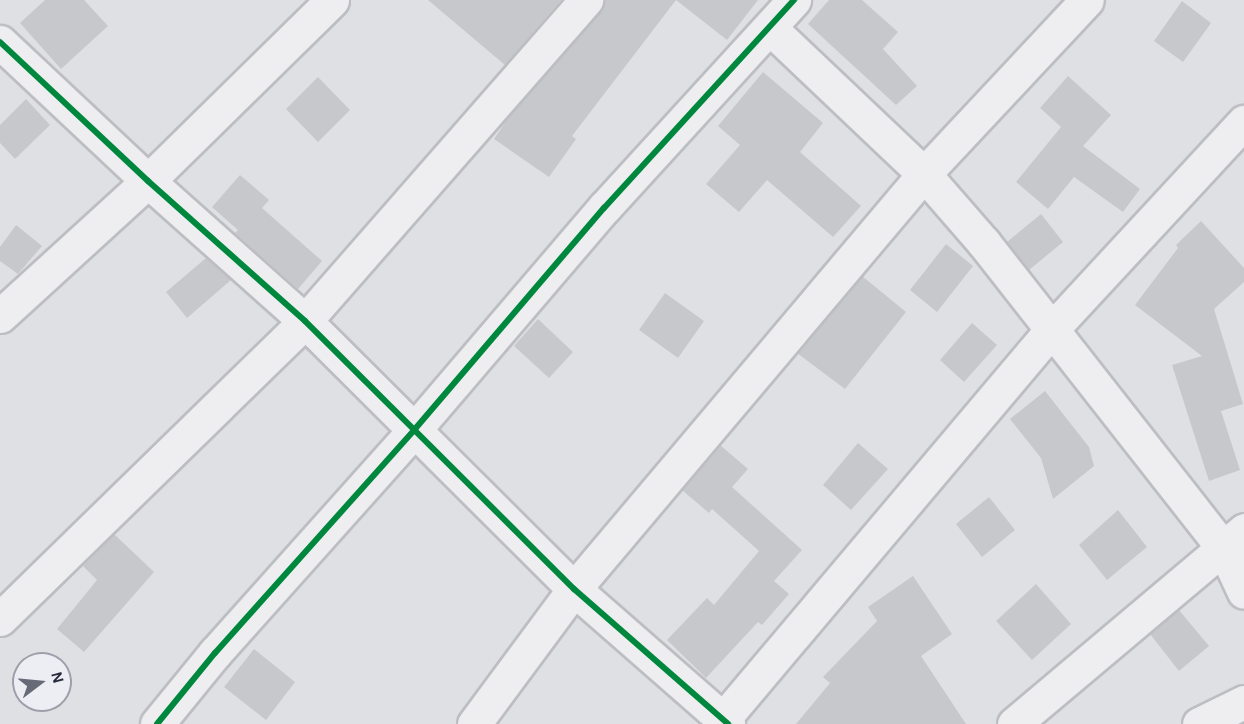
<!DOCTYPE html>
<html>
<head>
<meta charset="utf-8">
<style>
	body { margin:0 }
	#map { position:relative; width:1244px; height:724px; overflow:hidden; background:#dfe0e4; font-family:"Alegreya Sans",sans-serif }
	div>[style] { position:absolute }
	.building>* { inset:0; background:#c7c8cc }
	.roads { filter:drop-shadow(2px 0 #bdbec2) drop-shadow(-2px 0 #bdbec2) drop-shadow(0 2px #bdbec2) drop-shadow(0 -2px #bdbec2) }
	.street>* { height:33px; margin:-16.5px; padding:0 16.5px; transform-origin:16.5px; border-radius:16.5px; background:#eeeef1 }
	.cycleway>* { height:6px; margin:-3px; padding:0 3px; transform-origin:3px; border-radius:3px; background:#00873e }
	span { translate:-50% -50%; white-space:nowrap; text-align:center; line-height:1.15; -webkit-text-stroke:4.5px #eceef4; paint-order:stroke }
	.north { position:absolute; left:12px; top:652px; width:60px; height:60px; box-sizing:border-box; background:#eceef4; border:2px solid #9da0aa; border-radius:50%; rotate:74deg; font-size:16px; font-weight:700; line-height:24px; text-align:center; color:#272b3c }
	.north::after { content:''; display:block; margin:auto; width:21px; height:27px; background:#676a77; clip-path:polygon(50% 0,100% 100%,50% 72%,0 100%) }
</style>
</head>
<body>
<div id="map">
	<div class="building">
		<i style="clip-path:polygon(45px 0,84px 0,108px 26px,61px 69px,20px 23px)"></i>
		<i style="clip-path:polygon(428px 0,561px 0,505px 65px)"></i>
		<i style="clip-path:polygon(604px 0,676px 0,572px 136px,576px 139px,549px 177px,494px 139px,510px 115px,600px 12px)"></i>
		<i style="clip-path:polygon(676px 0,758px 0,727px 40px)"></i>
		<i style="clip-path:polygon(829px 0,862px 0,898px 32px,883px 49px,917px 86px,896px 105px,808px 24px)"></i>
		<i style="clip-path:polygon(1182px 1px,1211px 23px,1183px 62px,1154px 41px)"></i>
		<i style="clip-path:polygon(763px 72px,823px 123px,800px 152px,861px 206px,833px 237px,767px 180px,739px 212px,706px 184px,740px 145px,718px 126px)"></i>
		<i style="clip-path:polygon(1068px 76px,1111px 115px,1083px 146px,1140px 189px,1123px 212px,1074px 177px,1048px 209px,1016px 182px,1061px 127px,1040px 108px)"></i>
		<i style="clip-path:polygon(318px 77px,350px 110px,318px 142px,286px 109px)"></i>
		<i style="clip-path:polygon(26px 99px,50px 125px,15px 159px,0 143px,0 125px)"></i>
		<i style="clip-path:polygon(240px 175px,269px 200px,262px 208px,322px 261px,298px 289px,235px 233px,238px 230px,212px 207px)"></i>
		<i style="clip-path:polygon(1041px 214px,1063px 242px,1029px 270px,1007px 242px)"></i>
		<i style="clip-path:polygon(1201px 221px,1244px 268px,1244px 282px,1214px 309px,1243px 404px,1221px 411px,1240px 470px,1209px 481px,1172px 365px,1202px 356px,1135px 305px,1178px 248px,1176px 245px)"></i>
		<i style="clip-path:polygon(16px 225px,42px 246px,18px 274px,0 261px,0 247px)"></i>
		<i style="clip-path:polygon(946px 244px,973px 266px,937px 312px,910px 290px)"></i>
		<i style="clip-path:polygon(206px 258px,231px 280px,187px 318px,166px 292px)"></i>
		<i style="clip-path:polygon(862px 276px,906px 312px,845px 389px,797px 353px)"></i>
		<i style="clip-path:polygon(665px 293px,704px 321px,678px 358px,639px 330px)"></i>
		<i style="clip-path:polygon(538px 319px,573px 352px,549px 378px,514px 346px)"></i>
		<i style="clip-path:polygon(972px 323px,997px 345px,964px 382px,940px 360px)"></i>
		<i style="clip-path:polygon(1045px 391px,1089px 447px,1094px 466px,1053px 499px,1041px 458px,1010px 419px)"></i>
		<i style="clip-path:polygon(858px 443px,888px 469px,851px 510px,823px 485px)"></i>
		<i style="clip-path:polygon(720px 445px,748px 469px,732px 487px,802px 550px,774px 581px,789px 594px,762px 625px,758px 622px,706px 678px,667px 640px,707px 598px,714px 605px,759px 551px,712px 509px,709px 513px,682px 490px)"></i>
		<i style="clip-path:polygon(989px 497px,1015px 530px,982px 557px,956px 524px)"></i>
		<i style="clip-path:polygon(1118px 510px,1147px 547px,1107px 580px,1079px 545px)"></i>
		<i style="clip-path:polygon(114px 534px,154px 572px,84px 652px,57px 629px,97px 580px,83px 566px)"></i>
		<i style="clip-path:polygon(913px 576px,952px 634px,921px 656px,966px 724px,796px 724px,830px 683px,823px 677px,877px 621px,868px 607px)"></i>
		<i style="clip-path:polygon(1036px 584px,1071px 624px,1032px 660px,996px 621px)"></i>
		<i style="clip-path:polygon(1179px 610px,1209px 646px,1179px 671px,1150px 634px)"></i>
		<i style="clip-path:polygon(254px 649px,295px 682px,266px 720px,224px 687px)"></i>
	</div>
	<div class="roads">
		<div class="street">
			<i style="left:770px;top:28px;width:212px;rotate:43.5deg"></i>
			<i style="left:924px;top:174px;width:91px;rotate:49deg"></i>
			<i style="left:984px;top:243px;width:389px;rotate:51.9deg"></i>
			<i style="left:1224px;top:549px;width:47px;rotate:65.1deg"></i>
			<i style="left:0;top:42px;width:203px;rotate:43.2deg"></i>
			<i style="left:148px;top:181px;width:210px;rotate:41.7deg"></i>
			<i style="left:305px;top:321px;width:380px;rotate:44.9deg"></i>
			<i style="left:574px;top:589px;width:205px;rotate:41.2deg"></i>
			<i style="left:0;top:316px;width:200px;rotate:-42.4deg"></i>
			<i style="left:148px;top:181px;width:258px;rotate:-44.5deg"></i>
			<i style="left:0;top:619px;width:426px;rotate:-44.3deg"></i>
			<i style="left:305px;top:321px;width:427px;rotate:-48.8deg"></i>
			<i style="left:157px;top:724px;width:92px;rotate:-50.8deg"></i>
			<i style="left:215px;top:653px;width:300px;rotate:-48.2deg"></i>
			<i style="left:415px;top:429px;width:291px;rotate:-49.5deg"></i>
			<i style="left:604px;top:208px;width:282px;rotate:-47.6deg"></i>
			<i style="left:474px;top:724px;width:168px;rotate:-53.5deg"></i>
			<i style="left:574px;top:589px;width:543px;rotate:-49.86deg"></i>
			<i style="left:924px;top:174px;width:238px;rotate:-46.9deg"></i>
			<i style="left:719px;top:724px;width:518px;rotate:-49.85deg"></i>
			<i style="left:1053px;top:328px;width:281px;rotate:-47.2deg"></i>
			<i style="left:1014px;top:724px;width:301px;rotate:-40.1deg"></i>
			<i style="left:1199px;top:724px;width:50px;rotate:-26.1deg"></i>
		</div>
	</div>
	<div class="cycleway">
		<i style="left:0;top:42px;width:203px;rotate:43.2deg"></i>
		<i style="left:148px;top:181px;width:210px;rotate:41.7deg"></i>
		<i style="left:305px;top:321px;width:380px;rotate:44.9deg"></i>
		<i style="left:574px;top:589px;width:205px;rotate:41.2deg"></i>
		<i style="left:157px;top:724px;width:92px;rotate:-50.8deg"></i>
		<i style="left:215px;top:653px;width:300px;rotate:-48.2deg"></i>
		<i style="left:415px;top:429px;width:291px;rotate:-49.5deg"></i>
		<i style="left:604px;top:208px;width:282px;rotate:-47.6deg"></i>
	</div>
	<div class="north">N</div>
</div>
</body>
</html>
